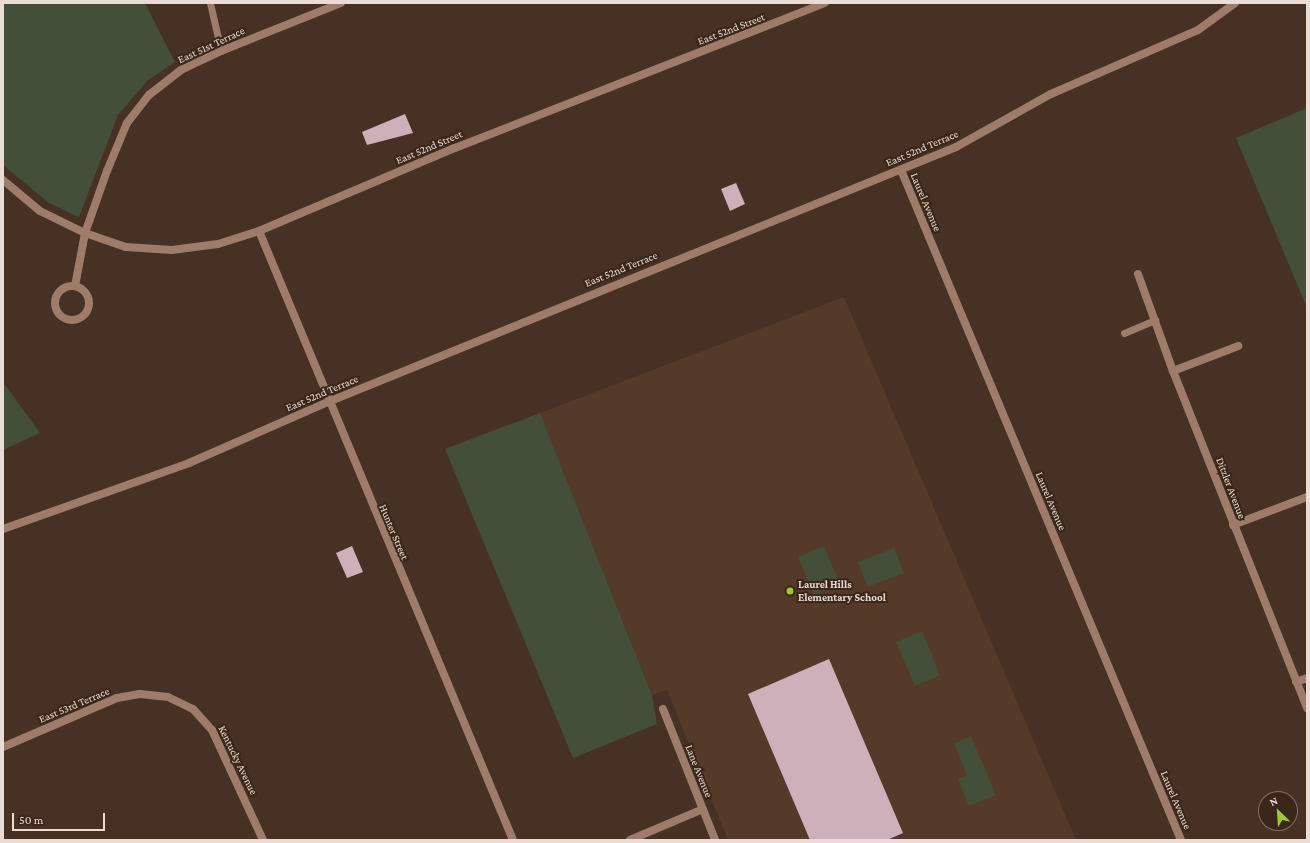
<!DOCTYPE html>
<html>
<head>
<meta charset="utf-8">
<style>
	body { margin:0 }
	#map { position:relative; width:1310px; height:843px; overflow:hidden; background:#463124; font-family:"Crimson Pro",serif }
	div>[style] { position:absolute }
	.built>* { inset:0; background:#553929 }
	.green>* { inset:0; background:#434f39 }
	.building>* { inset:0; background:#ceb0bb }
	.lane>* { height:7px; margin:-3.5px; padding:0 3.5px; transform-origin:3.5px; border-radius:3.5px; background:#9e7c69 }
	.street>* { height:8px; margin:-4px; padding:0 4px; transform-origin:4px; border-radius:4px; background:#9e7c69 }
	.street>.ring { margin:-4px; padding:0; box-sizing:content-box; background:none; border:8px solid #9e7c69; border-radius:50% }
	.dots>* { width:11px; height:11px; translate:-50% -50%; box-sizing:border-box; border:2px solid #3b271a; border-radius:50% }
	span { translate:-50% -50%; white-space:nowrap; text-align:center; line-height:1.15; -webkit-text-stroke:4px #3b271a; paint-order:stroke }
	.street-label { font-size:11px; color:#eadcd4 }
	.poi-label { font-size:11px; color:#eadcd4; font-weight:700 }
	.left { translate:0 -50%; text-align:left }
	.frame { position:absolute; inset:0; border:4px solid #eadcd4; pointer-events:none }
	.north { position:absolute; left:1258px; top:791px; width:40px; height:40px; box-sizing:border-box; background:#3b271a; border:1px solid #816f64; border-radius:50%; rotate:335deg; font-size:11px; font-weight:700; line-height:16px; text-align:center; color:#eadcd4 }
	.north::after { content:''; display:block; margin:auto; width:14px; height:18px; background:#9eca2e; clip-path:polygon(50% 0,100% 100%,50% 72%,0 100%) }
	.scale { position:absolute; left:12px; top:813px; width:93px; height:18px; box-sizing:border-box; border:2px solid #eadcd4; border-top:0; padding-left:5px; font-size:12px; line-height:14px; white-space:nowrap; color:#eadcd4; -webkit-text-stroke:3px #3b271a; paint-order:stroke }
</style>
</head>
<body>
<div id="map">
	<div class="built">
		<i style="clip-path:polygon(844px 297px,1076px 840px,728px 840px,667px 690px,652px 695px,540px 413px)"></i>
	</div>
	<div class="green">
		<i style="clip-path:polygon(3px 3px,145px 3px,175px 62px,147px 81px,118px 115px,79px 217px,49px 203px,3px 165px)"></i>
		<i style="clip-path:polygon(1307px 108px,1307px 308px,1236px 138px)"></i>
		<i style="clip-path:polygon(3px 382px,40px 433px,3px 450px)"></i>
		<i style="clip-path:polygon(540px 413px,652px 695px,657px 724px,573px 758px,445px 449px)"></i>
		<i style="clip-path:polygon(824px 546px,840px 585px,814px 596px,798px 557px)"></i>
		<i style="clip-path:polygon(894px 548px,904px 573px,868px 587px,858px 562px)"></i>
		<i style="clip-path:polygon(922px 631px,940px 675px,915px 686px,896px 642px)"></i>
		<i style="clip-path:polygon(971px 736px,996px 795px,969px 806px,958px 779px,967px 775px,954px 744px)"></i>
	</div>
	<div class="building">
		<i style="clip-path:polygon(405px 114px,413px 133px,367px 145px,362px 132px)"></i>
		<i style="clip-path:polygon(736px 183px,745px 204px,730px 211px,721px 189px)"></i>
		<i style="clip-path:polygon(352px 546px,363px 572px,347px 578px,336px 553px)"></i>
		<i style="clip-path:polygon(829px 659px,903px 833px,887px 840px,810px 840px,748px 694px)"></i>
	</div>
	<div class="lane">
		<i style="left:210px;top:3px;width:49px;rotate:77.1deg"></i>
		<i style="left:1124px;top:333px;width:34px;rotate:-23deg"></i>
	</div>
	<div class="street">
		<i style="left:901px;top:170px;width:726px;rotate:67.32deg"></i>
		<i style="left:3px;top:180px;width:48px;rotate:40deg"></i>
		<i style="left:40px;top:211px;width:50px;rotate:26.1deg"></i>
		<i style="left:85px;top:233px;width:43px;rotate:18.9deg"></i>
		<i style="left:126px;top:247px;width:46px;rotate:3.7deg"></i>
		<i style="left:172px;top:250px;width:46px;rotate:-7.4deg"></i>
		<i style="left:218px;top:244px;width:43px;rotate:-17.6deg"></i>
		<i style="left:259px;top:231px;width:213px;rotate:-23deg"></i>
		<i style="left:455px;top:148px;width:397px;rotate:-21.4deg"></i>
		<i style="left:259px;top:231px;width:660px;rotate:67.36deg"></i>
		<i style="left:1138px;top:274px;width:103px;rotate:70.2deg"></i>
		<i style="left:1173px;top:371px;width:363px;rotate:68.3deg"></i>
		<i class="ring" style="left:55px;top:286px;width:26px;height:26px"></i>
		<i style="left:75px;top:286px;width:54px;rotate:-79.3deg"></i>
		<i style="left:85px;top:233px;width:66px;rotate:-70.5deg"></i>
		<i style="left:107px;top:171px;width:52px;rotate:-67.4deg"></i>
		<i style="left:127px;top:123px;width:36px;rotate:-52deg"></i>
		<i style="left:149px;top:95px;width:41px;rotate:-38deg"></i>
		<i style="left:181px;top:70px;width:44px;rotate:-25.4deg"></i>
		<i style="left:221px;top:51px;width:129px;rotate:-21.8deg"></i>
		<i style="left:1173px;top:371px;width:70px;rotate:-21deg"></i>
		<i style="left:1233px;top:525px;width:79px;rotate:-20.7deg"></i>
		<i style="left:3px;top:529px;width:197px;rotate:-19.5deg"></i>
		<i style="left:189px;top:463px;width:152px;rotate:-23.7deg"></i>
		<i style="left:328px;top:402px;width:678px;rotate:-22.1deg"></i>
		<i style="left:956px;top:147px;width:109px;rotate:-29.2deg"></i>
		<i style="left:1051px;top:94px;width:160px;rotate:-23.5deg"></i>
		<i style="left:1198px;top:30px;width:46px;rotate:-36.1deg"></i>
		<i style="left:1296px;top:682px;width:12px;rotate:-20deg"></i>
		<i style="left:663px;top:709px;width:141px;rotate:68.3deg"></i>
		<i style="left:3px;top:747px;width:124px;rotate:-23.3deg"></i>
		<i style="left:117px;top:698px;width:23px;rotate:-10deg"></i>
		<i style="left:140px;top:694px;width:28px;rotate:6deg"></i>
		<i style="left:168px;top:697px;width:28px;rotate:26deg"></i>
		<i style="left:193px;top:709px;width:28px;rotate:48deg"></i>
		<i style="left:212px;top:730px;width:121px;rotate:65.1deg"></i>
		<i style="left:630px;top:840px;width:79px;rotate:-23deg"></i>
	</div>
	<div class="dots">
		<i style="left:790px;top:591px;background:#9eca2e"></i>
	</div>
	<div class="street-label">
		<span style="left:731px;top:29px;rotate:-21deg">East 52nd Street</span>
		<span style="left:211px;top:45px;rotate:-25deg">East 51st Terrace</span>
		<span style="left:429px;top:147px;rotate:-23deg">East 52nd Street</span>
		<span style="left:922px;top:148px;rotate:-23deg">East 52nd Terrace</span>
		<span style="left:926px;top:202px;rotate:67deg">Laurel Avenue</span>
		<span style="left:621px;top:269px;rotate:-22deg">East 52nd Terrace</span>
		<span style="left:322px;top:393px;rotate:-23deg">East 52nd Terrace</span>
		<span style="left:1231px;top:488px;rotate:69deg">Ditzler Avenue</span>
		<span style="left:1051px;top:501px;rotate:67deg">Laurel Avenue</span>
		<span style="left:394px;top:532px;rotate:67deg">Hunter Street</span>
		<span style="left:74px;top:705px;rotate:-23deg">East 53rd Terrace</span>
		<span style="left:238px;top:760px;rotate:64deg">Kentucky Avenue</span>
		<span style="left:699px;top:771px;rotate:68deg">Lane Avenue</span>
		<span style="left:1176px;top:800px;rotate:67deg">Laurel Avenue</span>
	</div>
	<div class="poi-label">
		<span class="left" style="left:798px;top:591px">Laurel Hills<br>Elementary School</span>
	</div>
	<div class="frame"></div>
	<div class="north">N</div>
	<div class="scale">50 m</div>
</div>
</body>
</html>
